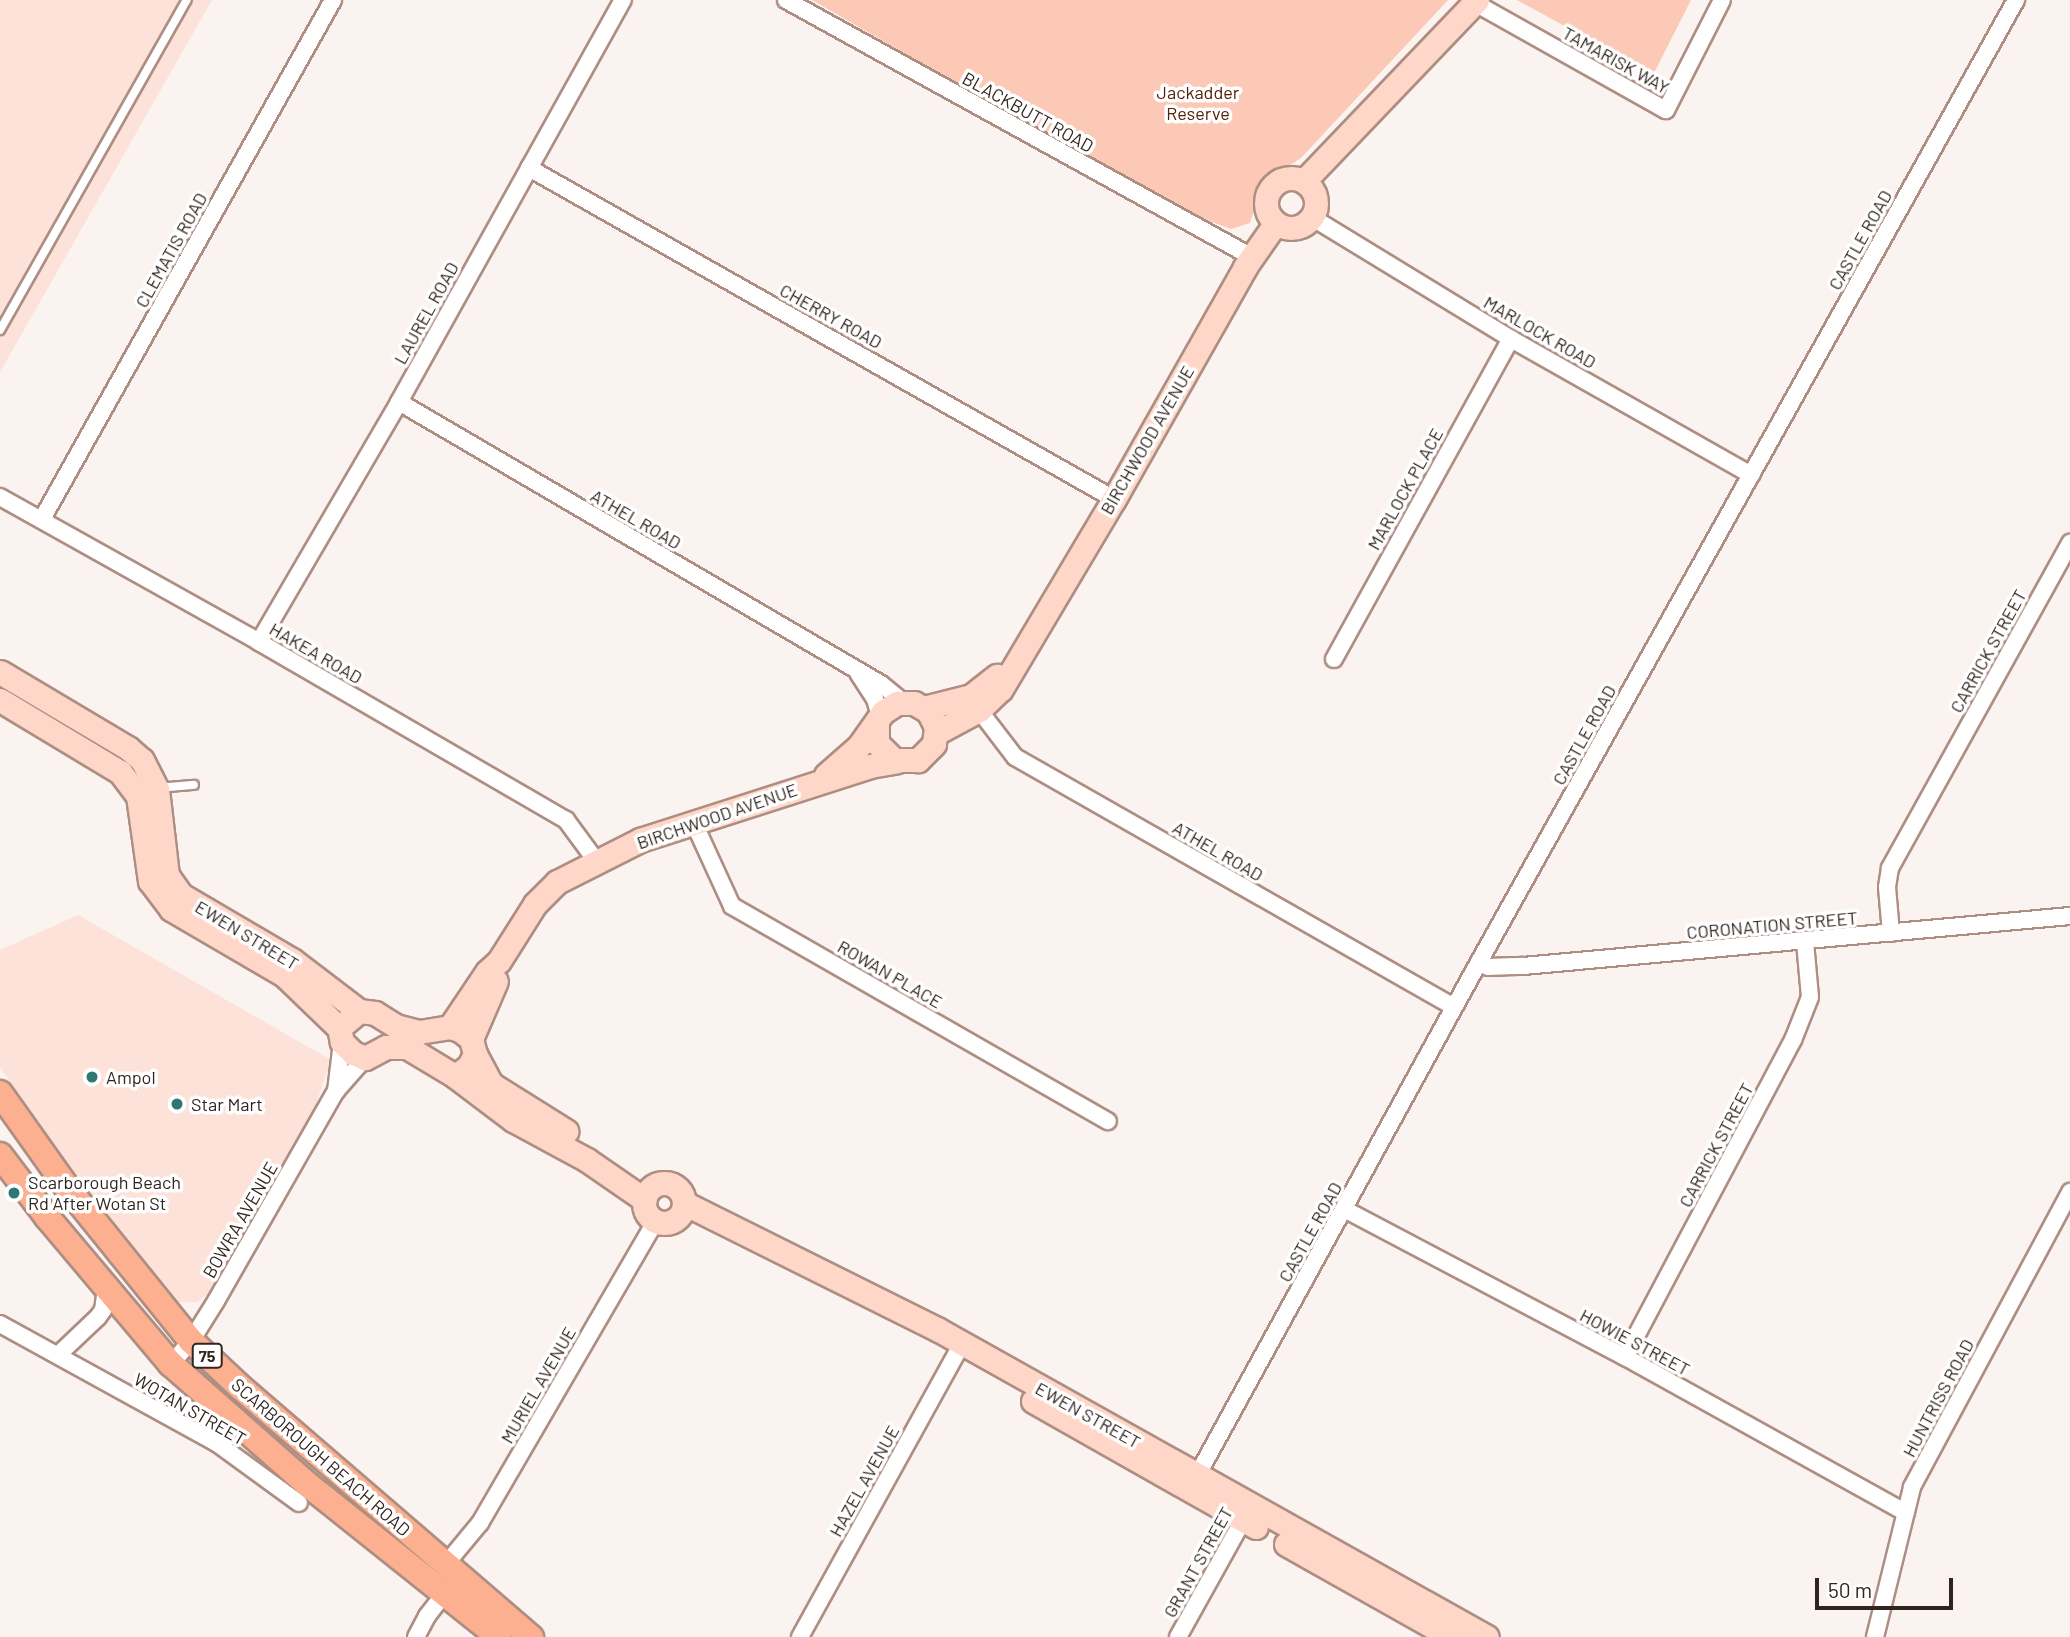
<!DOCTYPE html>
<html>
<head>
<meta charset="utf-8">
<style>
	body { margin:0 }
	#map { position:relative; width:2070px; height:1637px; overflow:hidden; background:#faf3f0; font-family:Barlow,sans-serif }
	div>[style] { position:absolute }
	.built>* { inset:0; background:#fce2d8 }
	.green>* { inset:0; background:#fbc9b5 }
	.roads { filter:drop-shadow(2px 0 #ae8e82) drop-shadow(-2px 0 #ae8e82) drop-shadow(0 2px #ae8e82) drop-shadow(0 -2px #ae8e82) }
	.lane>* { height:8px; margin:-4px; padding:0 4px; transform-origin:4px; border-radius:4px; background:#fff }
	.street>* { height:16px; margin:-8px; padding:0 8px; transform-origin:8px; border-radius:8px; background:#fff }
	.secondary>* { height:23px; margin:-11.5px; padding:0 11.5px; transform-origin:11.5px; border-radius:11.5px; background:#fed7c8 }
	.secondary>.ring { margin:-11.5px; padding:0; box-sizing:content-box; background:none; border:23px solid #fed7c8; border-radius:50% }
	.primary>* { height:24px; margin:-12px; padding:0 12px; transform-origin:12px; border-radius:12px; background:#fdb090 }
	.dots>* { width:19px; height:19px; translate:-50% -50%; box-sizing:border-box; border:4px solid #fff; border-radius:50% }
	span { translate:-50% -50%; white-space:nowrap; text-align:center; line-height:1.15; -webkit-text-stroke:7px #fff; paint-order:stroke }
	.shield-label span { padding:2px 5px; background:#fff; border:2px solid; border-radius:5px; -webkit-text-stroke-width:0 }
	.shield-label { font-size:16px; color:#30241f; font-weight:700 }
	.street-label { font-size:18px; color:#30241f }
	.park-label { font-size:18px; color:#562108 }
	.poi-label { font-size:18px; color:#30241f }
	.left { translate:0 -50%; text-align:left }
	.scale { position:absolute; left:1815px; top:1578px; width:138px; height:32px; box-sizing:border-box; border:4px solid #30241f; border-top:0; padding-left:9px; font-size:21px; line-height:24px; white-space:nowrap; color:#30241f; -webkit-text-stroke:5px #fff; paint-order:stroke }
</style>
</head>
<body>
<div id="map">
	<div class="built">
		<i style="clip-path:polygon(0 0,212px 0,0 372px)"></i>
		<i style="clip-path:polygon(78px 915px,331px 1060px,314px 1110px,209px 1293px,197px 1302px,177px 1302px,165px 1294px,81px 1184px,0 1067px,0 950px)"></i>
	</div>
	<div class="green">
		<i style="clip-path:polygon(812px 0,1448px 0,1301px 158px,1262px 184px,1250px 223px,1231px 229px,1172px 207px)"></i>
		<i style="clip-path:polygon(1517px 0,1691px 0,1653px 75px)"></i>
	</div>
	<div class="roads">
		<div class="lane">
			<i style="left:0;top:330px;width:379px;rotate:-60.5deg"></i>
			<i style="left:158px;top:788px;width:36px;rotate:-5deg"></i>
		</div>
		<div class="street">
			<i style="left:786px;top:0;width:532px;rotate:28.88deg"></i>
			<i style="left:1475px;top:3px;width:219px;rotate:29.3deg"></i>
			<i style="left:1666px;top:110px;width:123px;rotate:-63deg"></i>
			<i style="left:529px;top:168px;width:672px;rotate:29.5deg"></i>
			<i style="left:1313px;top:218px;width:232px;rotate:31.4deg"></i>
			<i style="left:1511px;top:339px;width:276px;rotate:29.5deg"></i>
			<i style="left:399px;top:402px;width:558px;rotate:30.33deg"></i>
			<i style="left:881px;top:684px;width:28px;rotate:39deg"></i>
			<i style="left:0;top:497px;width:297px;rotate:29.2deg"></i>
			<i style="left:259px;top:642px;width:355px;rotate:30.1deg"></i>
			<i style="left:566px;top:820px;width:52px;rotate:53.6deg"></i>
			<i style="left:42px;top:519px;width:595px;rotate:-60.72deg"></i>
			<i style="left:259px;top:642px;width:278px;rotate:-59.7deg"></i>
			<i style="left:399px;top:402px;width:460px;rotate:-60.9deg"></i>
			<i style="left:1334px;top:659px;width:366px;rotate:-61.1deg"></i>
			<i style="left:858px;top:673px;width:31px;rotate:57deg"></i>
			<i style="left:875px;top:699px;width:18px;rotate:74deg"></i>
			<i style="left:979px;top:710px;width:59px;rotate:52.5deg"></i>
			<i style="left:1015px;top:757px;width:505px;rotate:29.66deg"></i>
			<i style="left:694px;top:823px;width:91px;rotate:65.4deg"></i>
			<i style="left:732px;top:906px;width:433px;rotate:29.8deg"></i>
			<i style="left:1891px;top:933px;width:46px;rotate:-95deg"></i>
			<i style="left:1887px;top:887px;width:19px;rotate:-81deg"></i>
			<i style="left:1890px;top:868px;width:372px;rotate:-61deg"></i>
			<i style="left:1479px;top:962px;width:10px;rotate:29deg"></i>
			<i style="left:1488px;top:967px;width:35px;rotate:-2deg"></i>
			<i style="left:1523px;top:966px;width:549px;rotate:-5.22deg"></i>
			<i style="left:336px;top:1091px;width:49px;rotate:-83deg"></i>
			<i style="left:1344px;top:1209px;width:318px;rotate:27.8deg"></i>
			<i style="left:1625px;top:1357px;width:321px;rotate:29deg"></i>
			<i style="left:0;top:1324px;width:249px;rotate:28.8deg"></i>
			<i style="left:218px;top:1444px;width:100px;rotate:36.1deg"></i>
			<i style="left:58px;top:1355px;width:55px;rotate:-43.5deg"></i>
			<i style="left:98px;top:1317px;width:9px;rotate:-54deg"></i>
			<i style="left:103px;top:1310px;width:21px;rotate:-82deg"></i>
			<i style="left:1625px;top:1357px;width:359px;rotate:-62.1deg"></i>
			<i style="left:1793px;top:1040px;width:46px;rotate:-68.4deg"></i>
			<i style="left:1810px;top:997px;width:55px;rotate:-95.2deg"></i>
			<i style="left:171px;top:1364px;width:30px;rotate:-49deg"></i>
			<i style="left:191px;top:1341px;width:47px;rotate:-58deg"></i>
			<i style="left:216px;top:1301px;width:242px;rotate:-60.3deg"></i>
			<i style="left:336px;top:1091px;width:44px;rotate:-48.7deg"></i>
			<i style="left:1193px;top:1483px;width:594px;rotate:-61.24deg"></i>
			<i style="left:1479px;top:962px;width:1102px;rotate:-60.83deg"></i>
			<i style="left:446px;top:1564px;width:53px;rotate:-50.3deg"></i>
			<i style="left:480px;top:1523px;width:350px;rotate:-59.8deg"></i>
			<i style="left:416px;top:1637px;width:24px;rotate:-62deg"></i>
			<i style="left:427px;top:1616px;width:37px;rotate:-52deg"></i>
			<i style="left:800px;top:1637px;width:336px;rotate:-61.1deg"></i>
			<i style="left:1178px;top:1637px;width:144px;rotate:-60.9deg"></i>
			<i style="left:1875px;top:1637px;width:154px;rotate:-76.1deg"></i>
			<i style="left:1912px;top:1487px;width:335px;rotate:-61.8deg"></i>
		</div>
		<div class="secondary">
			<i class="ring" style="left:1266px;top:178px;width:27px;height:27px"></i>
			<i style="left:1304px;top:181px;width:250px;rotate:-46.3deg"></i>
			<i style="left:0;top:672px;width:149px;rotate:30.7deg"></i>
			<i style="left:128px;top:748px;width:18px;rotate:41deg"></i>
			<i style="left:142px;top:760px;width:33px;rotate:63deg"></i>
			<i style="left:157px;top:789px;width:87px;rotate:83.4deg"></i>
			<i style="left:167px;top:875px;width:24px;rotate:55deg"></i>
			<i style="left:181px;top:895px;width:129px;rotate:30.4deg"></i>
			<i style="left:292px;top:960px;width:84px;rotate:37.3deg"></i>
			<i style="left:0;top:700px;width:140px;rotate:31deg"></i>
			<i style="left:120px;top:772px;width:30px;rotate:53deg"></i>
			<i style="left:138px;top:796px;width:86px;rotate:82deg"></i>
			<i style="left:150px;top:881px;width:35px;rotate:53deg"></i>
			<i style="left:171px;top:909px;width:131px;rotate:30.3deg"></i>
			<i style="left:284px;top:975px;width:76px;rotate:43.9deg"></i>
			<i style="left:924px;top:708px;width:49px;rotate:-14.3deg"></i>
			<i style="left:971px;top:696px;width:33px;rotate:-38deg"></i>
			<i style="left:936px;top:733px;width:49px;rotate:-28.1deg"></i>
			<i style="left:979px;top:710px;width:30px;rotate:-44deg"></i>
			<i style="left:1001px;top:689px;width:221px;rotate:-59.3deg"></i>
			<i style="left:1114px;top:499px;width:266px;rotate:-60.5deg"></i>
			<i style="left:1245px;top:267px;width:52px;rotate:-55.1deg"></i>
			<i style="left:826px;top:775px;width:44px;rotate:-41.3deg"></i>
			<i style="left:859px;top:746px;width:42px;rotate:-54.8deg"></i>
			<i style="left:883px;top:712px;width:17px;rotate:-33deg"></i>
			<i style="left:897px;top:703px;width:17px"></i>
			<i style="left:914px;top:703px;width:16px;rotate:30deg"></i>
			<i style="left:928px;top:711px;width:18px;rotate:63deg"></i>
			<i style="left:936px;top:727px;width:17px;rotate:97deg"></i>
			<i style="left:934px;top:744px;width:23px;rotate:135deg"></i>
			<i style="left:918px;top:760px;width:24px;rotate:180deg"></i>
			<i style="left:894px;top:760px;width:24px;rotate:-135deg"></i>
			<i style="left:877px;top:743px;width:22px;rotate:-90deg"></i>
			<i style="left:359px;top:1011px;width:16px;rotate:7deg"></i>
			<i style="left:375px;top:1013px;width:25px;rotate:32deg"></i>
			<i style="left:396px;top:1026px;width:24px;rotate:15deg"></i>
			<i style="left:419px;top:1032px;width:31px;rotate:-9deg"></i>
			<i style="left:450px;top:1027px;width:10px;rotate:17deg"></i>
			<i style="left:460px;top:1030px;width:14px;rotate:39deg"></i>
			<i style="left:471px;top:1039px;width:16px;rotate:75deg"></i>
			<i style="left:475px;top:1054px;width:13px;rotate:117deg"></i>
			<i style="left:469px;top:1066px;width:17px;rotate:144deg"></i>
			<i style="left:455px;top:1076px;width:56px;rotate:-148.9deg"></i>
			<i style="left:407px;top:1047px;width:21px;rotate:180deg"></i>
			<i style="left:386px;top:1047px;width:24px;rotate:152deg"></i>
			<i style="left:365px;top:1058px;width:13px;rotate:-157deg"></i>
			<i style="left:353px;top:1053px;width:16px;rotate:-135deg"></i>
			<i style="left:342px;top:1042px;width:14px;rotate:-102deg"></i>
			<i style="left:339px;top:1028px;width:26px;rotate:-40deg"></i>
			<i style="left:450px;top:1027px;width:66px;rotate:-56.1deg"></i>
			<i style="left:487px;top:972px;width:16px;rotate:-43deg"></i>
			<i style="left:499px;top:961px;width:67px;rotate:-57.7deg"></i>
			<i style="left:535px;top:904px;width:31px;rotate:-45deg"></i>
			<i style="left:557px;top:882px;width:93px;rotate:-26.8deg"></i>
			<i style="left:640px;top:840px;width:242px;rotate:-17.8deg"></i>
			<i style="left:870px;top:766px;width:27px;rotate:-10deg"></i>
			<i style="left:471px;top:1039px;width:63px;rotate:-66.7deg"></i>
			<i style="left:475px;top:1054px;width:34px;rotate:62deg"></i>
			<i style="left:491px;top:1084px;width:89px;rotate:32.1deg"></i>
			<i style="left:455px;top:1076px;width:73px;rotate:37.2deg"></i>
			<i style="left:513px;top:1120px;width:84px;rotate:28.4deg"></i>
			<i style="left:587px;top:1160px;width:70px;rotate:34.6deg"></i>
			<i class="ring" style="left:644px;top:1183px;width:17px;height:17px"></i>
			<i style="left:684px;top:1203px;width:283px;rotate:26.5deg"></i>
			<i style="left:937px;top:1329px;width:630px;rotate:29.25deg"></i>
			<i style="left:1033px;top:1401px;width:256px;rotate:29.5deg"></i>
			<i style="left:1286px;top:1544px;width:189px;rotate:29.4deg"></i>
		</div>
		<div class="primary">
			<i style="left:0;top:1093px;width:114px;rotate:54.6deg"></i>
			<i style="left:66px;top:1186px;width:199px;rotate:51.1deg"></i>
			<i style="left:191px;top:1341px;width:67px;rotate:43.2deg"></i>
			<i style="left:240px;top:1387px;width:384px;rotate:40.7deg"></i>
			<i style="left:0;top:1155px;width:78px;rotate:52.8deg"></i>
			<i style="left:47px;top:1217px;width:192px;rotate:49.9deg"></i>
			<i style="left:171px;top:1364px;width:180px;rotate:41.4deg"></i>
			<i style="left:306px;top:1483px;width:247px;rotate:38.6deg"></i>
		</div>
	</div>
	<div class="dots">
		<i style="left:92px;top:1077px;background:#2d7775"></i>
		<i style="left:177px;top:1104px;background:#2d7775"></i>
		<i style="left:14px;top:1193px;background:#2d7775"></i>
	</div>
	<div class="shield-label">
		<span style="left:207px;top:1356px">75</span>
	</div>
	<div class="street-label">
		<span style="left:1616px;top:60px;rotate:29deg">TAMARISK WAY</span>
		<span style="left:1028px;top:112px;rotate:29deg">BLACKBUTT ROAD</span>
		<span style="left:1860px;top:240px;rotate:-61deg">CASTLE ROAD</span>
		<span style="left:171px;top:250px;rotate:-61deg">CLEMATIS ROAD</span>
		<span style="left:426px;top:313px;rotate:-61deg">LAUREL ROAD</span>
		<span style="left:831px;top:316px;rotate:29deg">CHERRY ROAD</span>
		<span style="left:1540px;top:332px;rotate:30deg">MARLOCK ROAD</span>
		<span style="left:1147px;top:440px;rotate:-60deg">BIRCHWOOD AVENUE</span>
		<span style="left:1405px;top:489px;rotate:-61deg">MARLOCK PLACE</span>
		<span style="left:636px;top:519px;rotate:30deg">ATHEL ROAD</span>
		<span style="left:1988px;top:651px;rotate:-61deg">CARRICK STREET</span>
		<span style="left:316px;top:653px;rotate:30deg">HAKEA ROAD</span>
		<span style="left:1584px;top:735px;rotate:-61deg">CASTLE ROAD</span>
		<span style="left:717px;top:816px;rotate:-19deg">BIRCHWOOD AVENUE</span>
		<span style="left:1218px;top:851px;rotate:30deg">ATHEL ROAD</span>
		<span style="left:1772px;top:925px;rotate:-5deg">CORONATION STREET</span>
		<span style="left:247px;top:935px;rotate:31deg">EWEN STREET</span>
		<span style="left:890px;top:974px;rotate:30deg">ROWAN PLACE</span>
		<span style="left:1716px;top:1145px;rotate:-62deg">CARRICK STREET</span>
		<span style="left:240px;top:1220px;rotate:-60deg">BOWRA AVENUE</span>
		<span style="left:1310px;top:1232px;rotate:-61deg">CASTLE ROAD</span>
		<span style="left:1635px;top:1342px;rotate:28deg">HOWIE STREET</span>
		<span style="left:538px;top:1385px;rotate:-60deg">MURIEL AVENUE</span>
		<span style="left:1938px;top:1398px;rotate:-62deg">HUNTRISS ROAD</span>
		<span style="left:190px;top:1409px;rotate:30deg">WOTAN STREET</span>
		<span style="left:1088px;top:1415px;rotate:29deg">EWEN STREET</span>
		<span style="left:321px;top:1457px;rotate:41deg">SCARBOROUGH BEACH ROAD</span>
		<span style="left:864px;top:1481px;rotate:-61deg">HAZEL AVENUE</span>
		<span style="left:1198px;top:1562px;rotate:-61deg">GRANT STREET</span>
	</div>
	<div class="park-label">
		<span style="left:1198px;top:103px">Jackadder<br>Reserve</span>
	</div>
	<div class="poi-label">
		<span class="left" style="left:106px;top:1077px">Ampol</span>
		<span class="left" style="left:191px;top:1104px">Star Mart</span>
		<span class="left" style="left:28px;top:1193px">Scarborough Beach<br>Rd After Wotan St</span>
	</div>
	<div class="scale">50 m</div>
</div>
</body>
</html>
